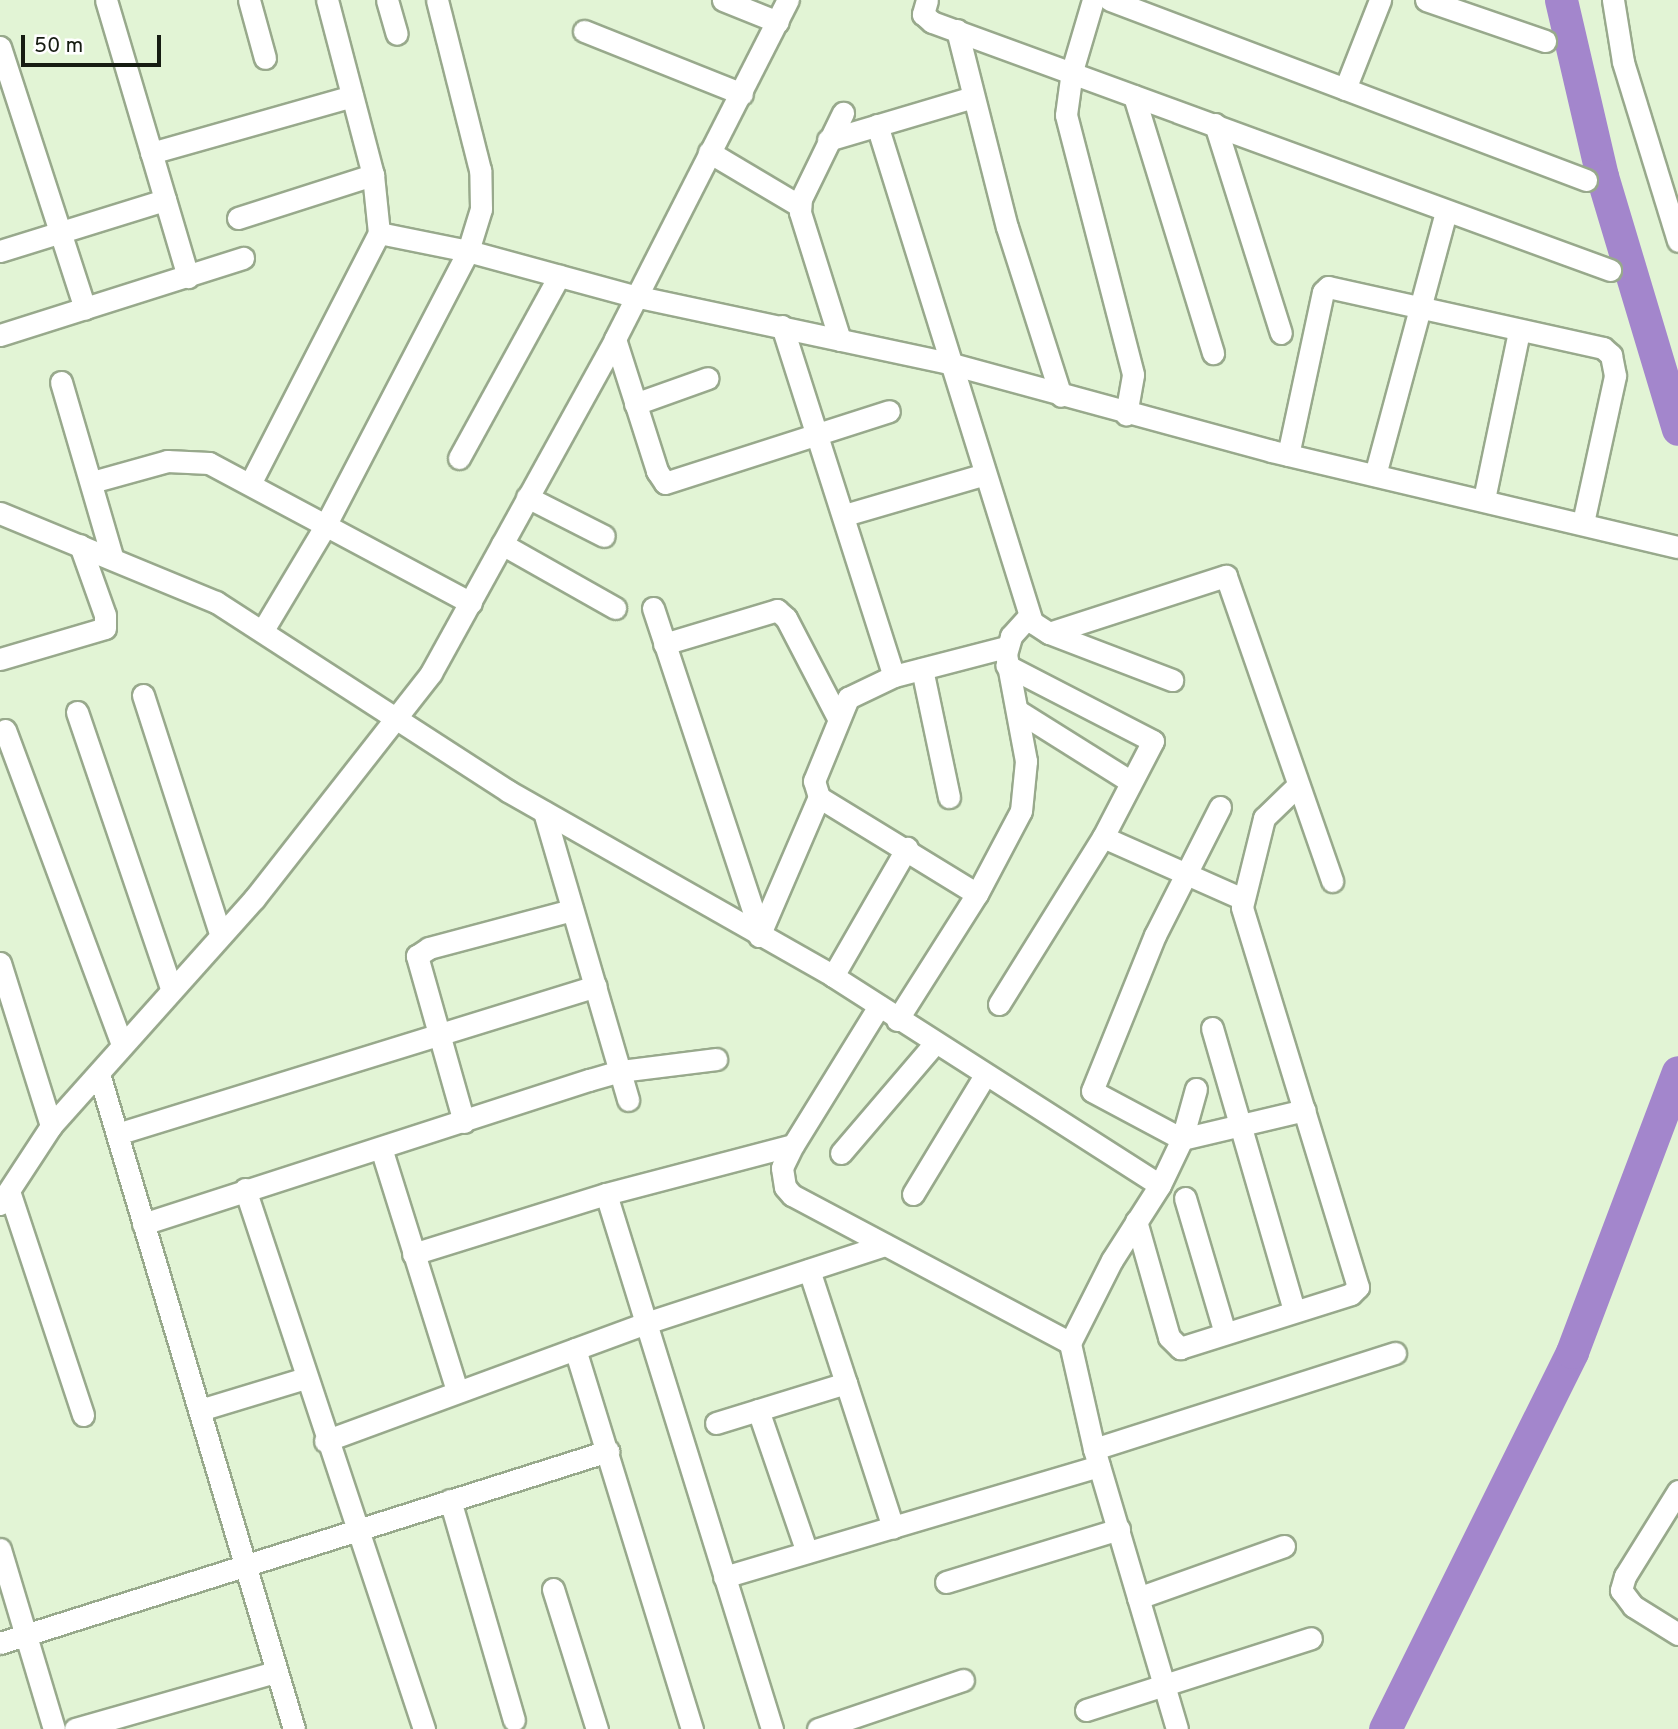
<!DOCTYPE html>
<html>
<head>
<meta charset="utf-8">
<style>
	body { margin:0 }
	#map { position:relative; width:1678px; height:1729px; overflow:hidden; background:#e2f4d5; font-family:Overpass,sans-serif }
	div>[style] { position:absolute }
	.river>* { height:33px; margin:-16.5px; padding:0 16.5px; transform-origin:16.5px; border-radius:16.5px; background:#a386cc }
	.roads { filter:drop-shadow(2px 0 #98a98c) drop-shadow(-2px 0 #98a98c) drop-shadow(0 2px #98a98c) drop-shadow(0 -2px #98a98c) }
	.minor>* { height:21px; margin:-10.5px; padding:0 10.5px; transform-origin:10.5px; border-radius:10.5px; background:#fff }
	span { translate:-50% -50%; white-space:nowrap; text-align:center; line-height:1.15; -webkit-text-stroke:5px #fff; paint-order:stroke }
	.scale { position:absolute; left:21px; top:35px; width:140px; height:32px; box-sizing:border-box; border:4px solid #161c12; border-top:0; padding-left:9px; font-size:21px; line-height:24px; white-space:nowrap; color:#161c12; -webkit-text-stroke:5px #fff; paint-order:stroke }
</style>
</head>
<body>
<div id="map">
	<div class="river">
		<i style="left:1561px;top:0;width:181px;rotate:76.9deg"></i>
		<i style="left:1602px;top:176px;width:264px;rotate:73.3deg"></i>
		<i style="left:1385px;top:1729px;width:421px;rotate:-63.6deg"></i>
		<i style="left:1572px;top:1352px;width:299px;rotate:-69.3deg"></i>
	</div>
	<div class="roads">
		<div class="minor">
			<i style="left:106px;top:0;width:289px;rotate:73.5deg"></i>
			<i style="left:249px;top:0;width:60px;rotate:74.6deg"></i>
			<i style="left:387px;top:0;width:35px;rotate:74deg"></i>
			<i style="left:723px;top:0;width:59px;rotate:21.8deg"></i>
			<i style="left:927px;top:0;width:15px;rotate:106deg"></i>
			<i style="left:923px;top:14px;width:12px;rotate:42deg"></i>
			<i style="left:932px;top:22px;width:722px;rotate:20.09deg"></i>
			<i style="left:1093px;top:0;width:74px;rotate:106.5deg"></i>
			<i style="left:1072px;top:71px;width:44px;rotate:97.8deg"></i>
			<i style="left:1066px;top:115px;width:268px;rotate:75.5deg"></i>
			<i style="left:1133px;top:375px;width:40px;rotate:100deg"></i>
			<i style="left:1110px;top:0;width:509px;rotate:20.71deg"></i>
			<i style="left:1426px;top:0;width:126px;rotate:19deg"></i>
			<i style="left:1613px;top:0;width:63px;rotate:80.8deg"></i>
			<i style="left:1623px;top:62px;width:187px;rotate:72.9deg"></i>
			<i style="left:957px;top:30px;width:203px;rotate:75.8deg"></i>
			<i style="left:1007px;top:227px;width:177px;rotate:72.3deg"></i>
			<i style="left:584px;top:31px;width:170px;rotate:21.7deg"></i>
			<i style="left:0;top:47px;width:275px;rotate:72deg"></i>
			<i style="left:1345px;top:89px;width:96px;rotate:-68.5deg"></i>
			<i style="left:1134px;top:96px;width:269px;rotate:72.9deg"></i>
			<i style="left:1215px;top:124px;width:219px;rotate:72.5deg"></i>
			<i style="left:877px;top:125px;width:521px;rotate:72.68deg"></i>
			<i style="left:1032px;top:622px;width:20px;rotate:33deg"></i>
			<i style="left:1049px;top:633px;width:132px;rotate:20.9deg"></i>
			<i style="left:828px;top:140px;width:151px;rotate:-16.5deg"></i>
			<i style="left:709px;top:152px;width:106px;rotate:30.7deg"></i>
			<i style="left:151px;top:153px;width:209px;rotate:-15.8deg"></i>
			<i style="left:238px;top:218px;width:142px;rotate:-17.7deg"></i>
			<i style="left:379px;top:233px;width:91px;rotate:11.4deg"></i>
			<i style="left:468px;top:251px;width:172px;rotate:15.2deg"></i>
			<i style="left:634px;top:296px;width:321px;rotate:12deg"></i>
			<i style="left:948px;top:363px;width:335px;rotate:15.2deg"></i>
			<i style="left:1271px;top:451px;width:418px;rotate:13.3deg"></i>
			<i style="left:0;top:251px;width:173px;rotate:-17.2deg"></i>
			<i style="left:782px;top:326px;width:367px;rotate:72.3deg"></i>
			<i style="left:0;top:335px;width:255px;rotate:-17.6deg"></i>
			<i style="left:615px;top:339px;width:139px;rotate:72.3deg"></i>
			<i style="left:657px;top:471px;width:14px;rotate:56deg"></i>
			<i style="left:665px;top:483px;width:235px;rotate:-17.8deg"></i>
			<i style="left:840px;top:340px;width:134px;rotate:-107.4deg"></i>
			<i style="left:800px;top:212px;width:13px;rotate:-86deg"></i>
			<i style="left:801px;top:199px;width:96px;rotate:-64deg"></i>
			<i style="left:61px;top:382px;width:181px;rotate:73.7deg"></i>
			<i style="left:635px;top:404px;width:77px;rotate:-19.6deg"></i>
			<i style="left:1288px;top:455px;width:167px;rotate:-77.9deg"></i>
			<i style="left:1323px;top:292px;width:7px;rotate:-45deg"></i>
			<i style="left:1328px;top:287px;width:282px;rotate:12.5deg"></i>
			<i style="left:1603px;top:348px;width:11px;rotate:41deg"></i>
			<i style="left:1611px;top:355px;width:21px;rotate:79deg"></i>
			<i style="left:1615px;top:376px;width:150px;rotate:102.3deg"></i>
			<i style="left:459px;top:458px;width:208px;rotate:-61.2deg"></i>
			<i style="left:1375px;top:475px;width:272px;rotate:-74.9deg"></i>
			<i style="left:92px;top:482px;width:78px;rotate:-15.6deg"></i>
			<i style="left:167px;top:461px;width:42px;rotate:2.7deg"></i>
			<i style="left:209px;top:463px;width:297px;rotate:28.1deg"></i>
			<i style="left:251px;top:482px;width:280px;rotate:-62.8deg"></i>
			<i style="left:379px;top:233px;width:58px;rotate:-95.9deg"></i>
			<i style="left:373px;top:175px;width:181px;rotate:-104.7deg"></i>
			<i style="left:527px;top:497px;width:86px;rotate:26.9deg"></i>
			<i style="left:1484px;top:499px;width:172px;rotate:-78.2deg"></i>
			<i style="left:0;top:513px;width:234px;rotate:22.4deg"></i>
			<i style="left:216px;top:602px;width:348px;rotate:32.9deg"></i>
			<i style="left:508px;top:791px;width:374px;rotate:29.6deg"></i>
			<i style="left:833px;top:976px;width:388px;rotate:32.6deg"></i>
			<i style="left:845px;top:515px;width:146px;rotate:-16.3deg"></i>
			<i style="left:502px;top:544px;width:130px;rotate:29.5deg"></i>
			<i style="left:653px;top:608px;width:341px;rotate:71.7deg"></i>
			<i style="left:263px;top:630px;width:119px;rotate:-59.1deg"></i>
			<i style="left:324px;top:528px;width:312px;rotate:-62.5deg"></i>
			<i style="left:468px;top:251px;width:44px;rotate:-72.8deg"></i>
			<i style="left:481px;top:209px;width:39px;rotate:-91deg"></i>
			<i style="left:480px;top:170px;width:175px;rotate:-104.2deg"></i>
			<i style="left:1049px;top:633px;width:186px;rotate:-17.9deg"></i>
			<i style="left:1226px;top:576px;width:323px;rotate:70.8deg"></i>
			<i style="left:664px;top:644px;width:118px;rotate:-16.7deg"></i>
			<i style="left:777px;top:610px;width:12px;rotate:42deg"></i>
			<i style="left:786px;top:618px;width:110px;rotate:62.5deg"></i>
			<i style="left:0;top:659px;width:109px;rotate:-16.4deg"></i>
			<i style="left:105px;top:628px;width:13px;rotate:-90deg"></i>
			<i style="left:105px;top:615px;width:74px;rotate:-109.7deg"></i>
			<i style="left:922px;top:669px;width:131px;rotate:78.1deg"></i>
			<i style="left:143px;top:695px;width:251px;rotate:72.1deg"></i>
			<i style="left:1018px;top:711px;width:133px;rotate:32.1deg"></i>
			<i style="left:77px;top:712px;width:292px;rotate:71.2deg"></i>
			<i style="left:5px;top:730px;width:336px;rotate:69.6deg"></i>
			<i style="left:1220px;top:807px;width:144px;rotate:116.9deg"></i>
			<i style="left:1155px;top:935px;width:168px;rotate:112deg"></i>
			<i style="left:1092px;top:1091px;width:102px;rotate:28.1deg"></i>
			<i style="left:1182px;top:1139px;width:126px;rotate:-13.3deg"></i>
			<i style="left:544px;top:812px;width:300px;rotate:73.7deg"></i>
			<i style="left:1103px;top:837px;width:153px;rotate:23.9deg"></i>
			<i style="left:977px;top:894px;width:185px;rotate:-148.5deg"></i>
			<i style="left:819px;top:797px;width:17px;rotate:-107deg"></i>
			<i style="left:814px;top:781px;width:90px;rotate:-67.7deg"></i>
			<i style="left:848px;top:698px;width:51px;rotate:-25.6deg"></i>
			<i style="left:894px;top:676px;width:116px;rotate:-14.5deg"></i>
			<i style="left:759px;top:936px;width:151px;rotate:-66.7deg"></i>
			<i style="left:0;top:963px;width:171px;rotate:72.6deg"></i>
			<i style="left:833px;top:976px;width:148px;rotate:-60deg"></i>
			<i style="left:999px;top:1004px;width:197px;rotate:-58.1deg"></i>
			<i style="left:1103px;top:837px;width:108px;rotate:-62.5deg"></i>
			<i style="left:1153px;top:741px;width:165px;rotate:-152.7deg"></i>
			<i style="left:879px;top:1006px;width:163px;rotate:121.7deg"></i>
			<i style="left:793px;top:1145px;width:25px;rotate:116deg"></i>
			<i style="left:782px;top:1168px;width:19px;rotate:81deg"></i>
			<i style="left:785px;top:1187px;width:11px;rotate:49deg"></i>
			<i style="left:792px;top:1195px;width:315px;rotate:28deg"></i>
			<i style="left:897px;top:1020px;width:149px;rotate:-57.6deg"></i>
			<i style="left:977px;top:894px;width:94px;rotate:-62.1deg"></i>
			<i style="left:1021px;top:811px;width:50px;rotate:-84.3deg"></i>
			<i style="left:1026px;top:761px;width:109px;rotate:-100.6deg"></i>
			<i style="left:1006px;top:654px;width:19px;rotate:-74deg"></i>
			<i style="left:1011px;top:636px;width:27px;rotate:-48deg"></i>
			<i style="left:1212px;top:1028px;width:295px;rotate:73.8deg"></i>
			<i style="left:99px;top:1074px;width:683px;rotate:73.42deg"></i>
			<i style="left:464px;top:1122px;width:173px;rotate:-105.8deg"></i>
			<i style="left:417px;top:956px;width:14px;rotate:-34deg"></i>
			<i style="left:429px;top:948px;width:148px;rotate:-14.9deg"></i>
			<i style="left:117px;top:1134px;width:501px;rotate:-17.17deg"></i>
			<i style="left:381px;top:1148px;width:255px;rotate:72.6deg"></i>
			<i style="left:841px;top:1153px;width:145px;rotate:-49.5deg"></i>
			<i style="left:245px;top:1189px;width:569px;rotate:71.66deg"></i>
			<i style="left:9px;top:1191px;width:236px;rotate:71.7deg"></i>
			<i style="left:606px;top:1194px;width:193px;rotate:-14.7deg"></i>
			<i style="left:913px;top:1194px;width:139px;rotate:-58.8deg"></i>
			<i style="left:1185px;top:1198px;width:141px;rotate:73.5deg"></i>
			<i style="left:0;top:1204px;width:93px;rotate:-56.8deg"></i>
			<i style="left:51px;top:1126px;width:305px;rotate:-48.2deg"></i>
			<i style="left:254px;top:899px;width:287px;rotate:-51.9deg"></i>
			<i style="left:431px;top:673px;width:381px;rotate:-61.1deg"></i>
			<i style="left:615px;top:339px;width:381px;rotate:-63deg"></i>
			<i style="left:1136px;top:1221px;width:121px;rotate:74.1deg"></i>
			<i style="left:1169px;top:1337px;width:16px;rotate:45deg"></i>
			<i style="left:1180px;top:1348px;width:179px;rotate:-17.5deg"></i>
			<i style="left:1351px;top:1294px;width:10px;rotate:-45deg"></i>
			<i style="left:1358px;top:1287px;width:397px;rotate:-107deg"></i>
			<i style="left:1242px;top:907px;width:92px;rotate:-76.1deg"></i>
			<i style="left:1264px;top:818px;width:46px;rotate:-44.1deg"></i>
			<i style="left:143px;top:1224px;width:469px;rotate:-17.9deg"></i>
			<i style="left:589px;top:1080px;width:32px;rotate:-16deg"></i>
			<i style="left:620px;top:1071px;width:97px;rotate:-7.1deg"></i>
			<i style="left:413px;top:1254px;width:202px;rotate:-17.3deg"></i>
			<i style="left:606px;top:1194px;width:560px;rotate:72.76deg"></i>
			<i style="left:575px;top:1349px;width:398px;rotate:72.9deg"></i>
			<i style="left:846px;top:1383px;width:152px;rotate:72deg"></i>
			<i style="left:200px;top:1410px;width:110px;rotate:-16.9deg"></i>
			<i style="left:758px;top:1410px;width:150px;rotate:71deg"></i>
			<i style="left:716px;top:1423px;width:136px;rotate:-17.1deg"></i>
			<i style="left:846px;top:1383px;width:119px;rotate:-108.1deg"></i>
			<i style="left:325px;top:1441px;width:342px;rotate:-20.2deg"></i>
			<i style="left:646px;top:1323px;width:251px;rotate:-18.1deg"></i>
			<i style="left:1094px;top:1449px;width:316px;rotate:-17.7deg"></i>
			<i style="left:1678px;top:1491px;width:100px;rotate:121.9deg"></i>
			<i style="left:1625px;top:1576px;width:15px;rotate:106deg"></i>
			<i style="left:1621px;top:1590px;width:20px;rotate:53deg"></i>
			<i style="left:1633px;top:1606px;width:53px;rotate:31.9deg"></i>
			<i style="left:450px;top:1500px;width:229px;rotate:73.8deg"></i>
			<i style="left:0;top:1549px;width:188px;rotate:73.3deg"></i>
			<i style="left:724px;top:1577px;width:391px;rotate:-16.5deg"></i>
			<i style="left:946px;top:1582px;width:181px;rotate:-17deg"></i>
			<i style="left:553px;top:1589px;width:147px;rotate:72.6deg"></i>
			<i style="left:1138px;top:1598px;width:155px;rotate:-19.6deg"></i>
			<i style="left:0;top:1643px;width:638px;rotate:-17.53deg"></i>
			<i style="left:1086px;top:1710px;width:236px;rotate:-17.7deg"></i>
			<i style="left:75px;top:1729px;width:208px;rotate:-15.9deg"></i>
			<i style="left:818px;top:1729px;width:153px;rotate:-18.7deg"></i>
			<i style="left:1177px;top:1729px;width:292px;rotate:-106.5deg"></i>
			<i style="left:1094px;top:1449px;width:109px;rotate:-102.8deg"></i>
			<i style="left:1070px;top:1343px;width:93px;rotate:-63.2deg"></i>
			<i style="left:1112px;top:1260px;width:89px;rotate:-57.4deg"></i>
			<i style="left:1160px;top:1185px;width:51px;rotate:-64.4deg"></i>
			<i style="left:1182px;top:1139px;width:52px;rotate:-74.4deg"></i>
		</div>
	</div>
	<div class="scale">50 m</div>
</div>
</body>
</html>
